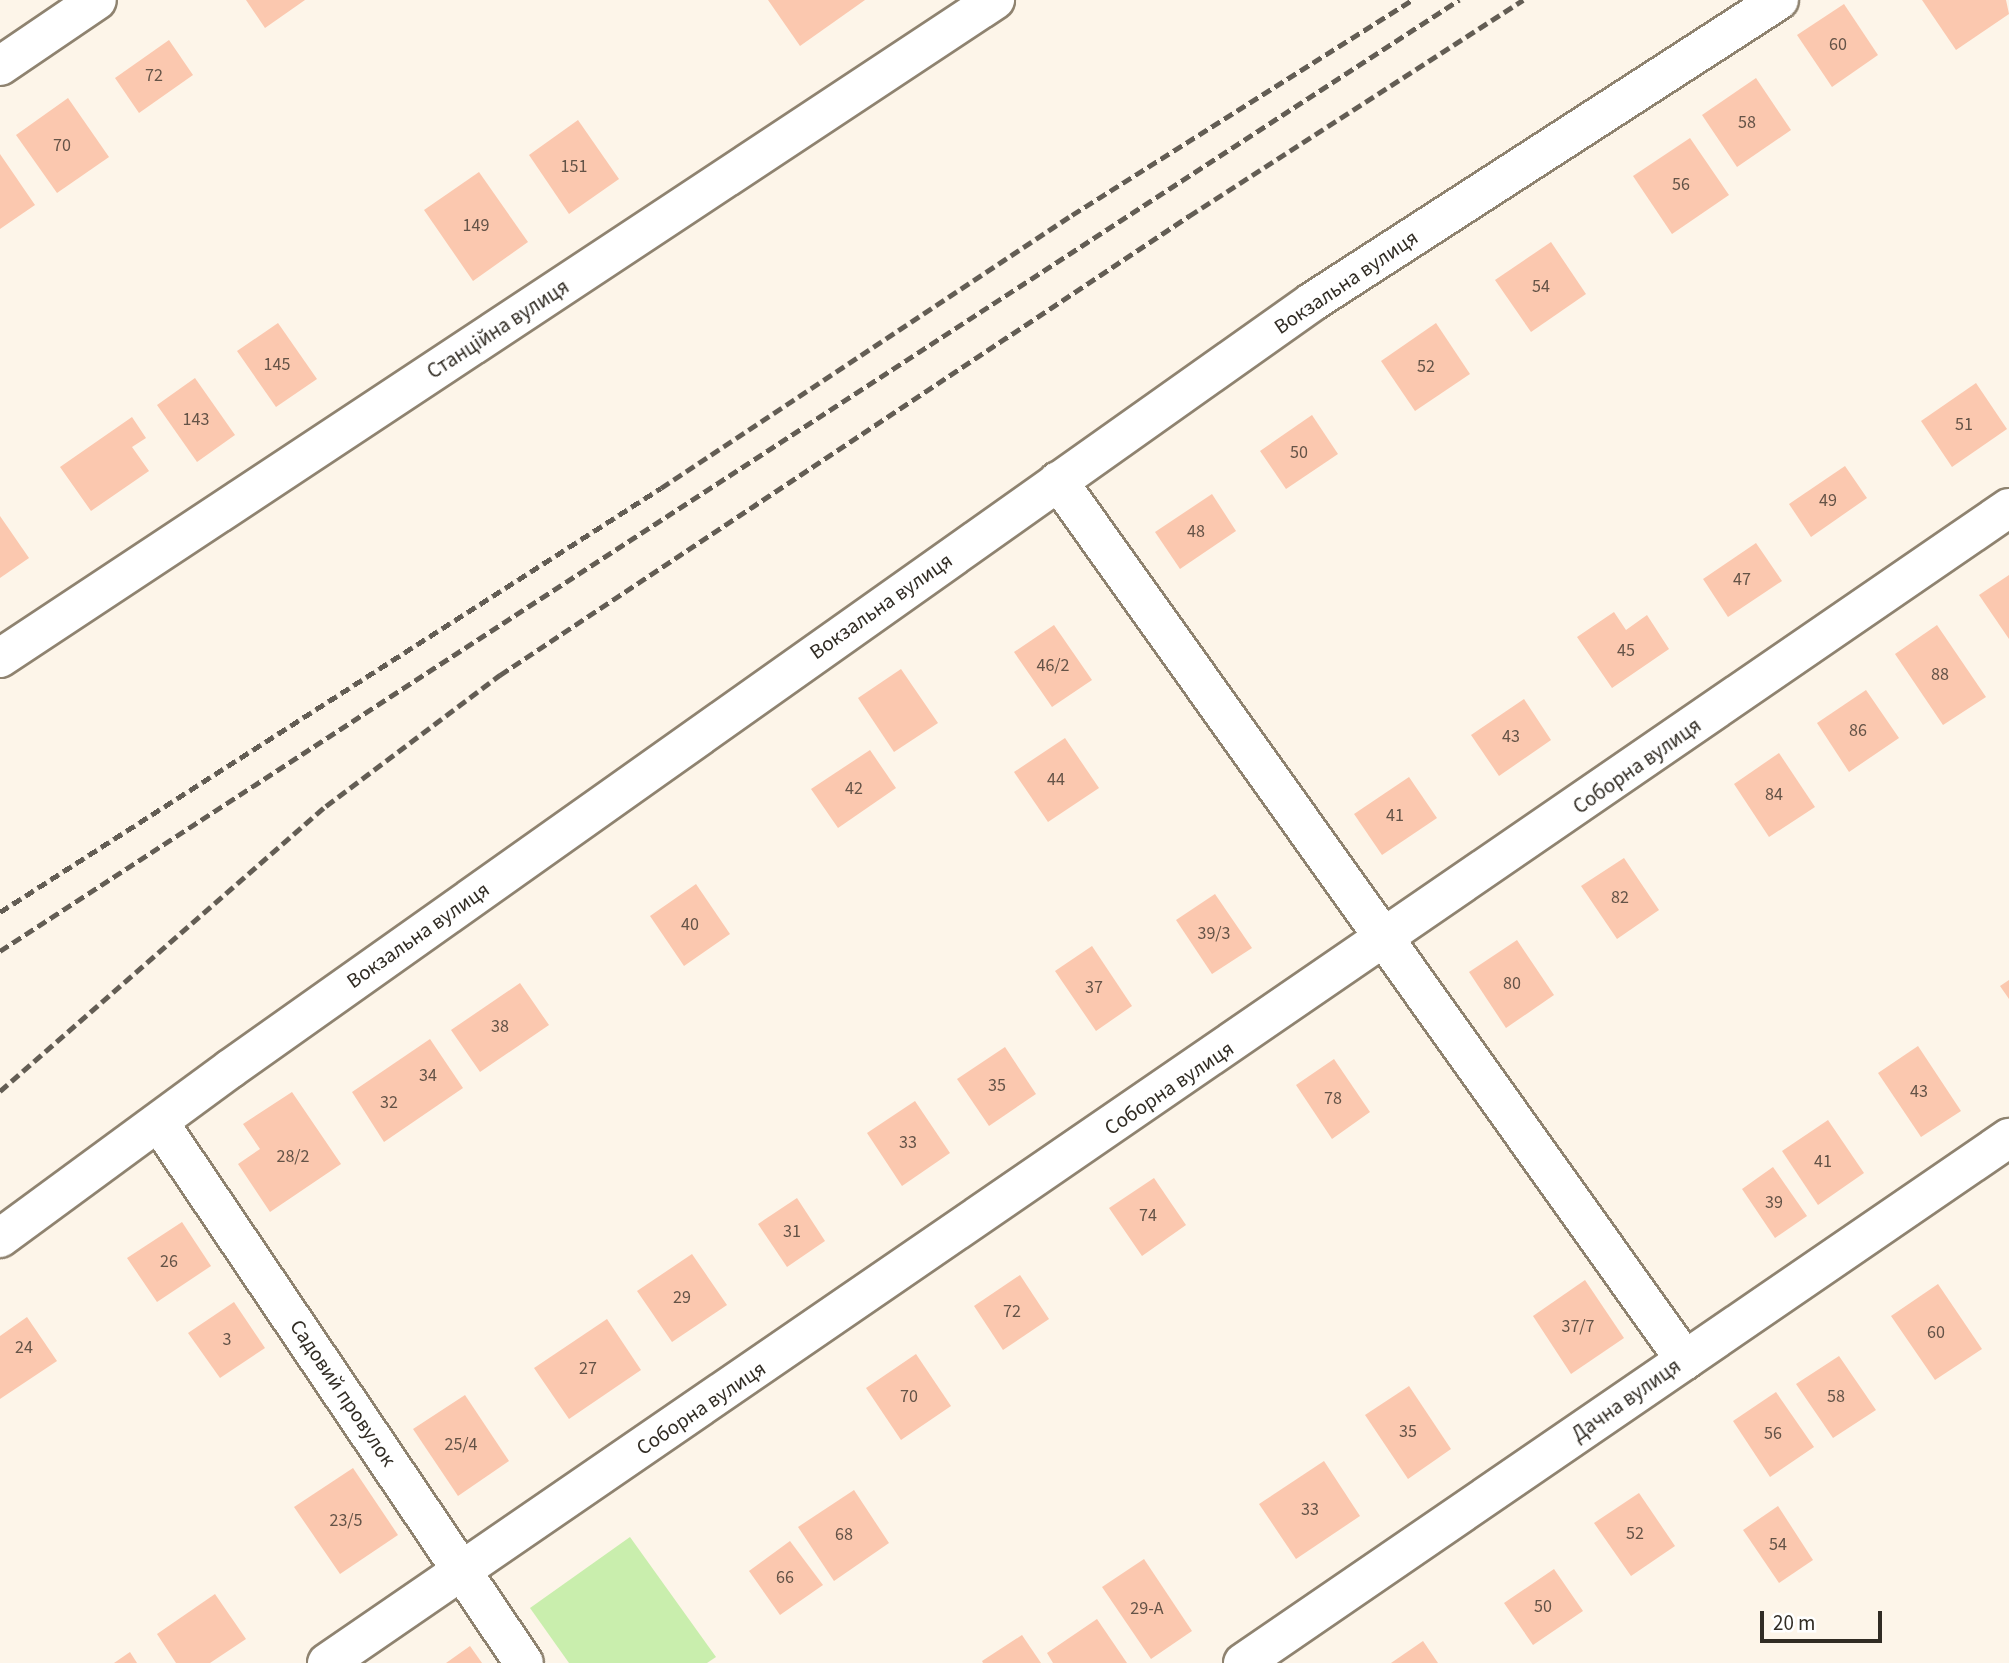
<!DOCTYPE html>
<html>
<head>
<meta charset="utf-8">
<style>
	body { margin:0 }
	#map { position:relative; width:2009px; height:1663px; overflow:hidden; background:#fdf5e9; font-family:"Source Sans 3",sans-serif }
	div>[style] { position:absolute }
	.green>* { inset:0; background:#c9eead }
	.building>* { inset:0; background:#fbc8af }
	.roads { filter:drop-shadow(2px 0 #8f8370) drop-shadow(-2px 0 #8f8370) drop-shadow(0 2px #8f8370) drop-shadow(0 -2px #8f8370) }
	.minor>* { height:38px; margin:-19px; padding:0 19px; transform-origin:19px; border-radius:19px; background:#fff }
	.rail>* { height:5px; margin-top:-2.5px; transform-origin:0; background:repeating-linear-gradient(90deg,#635d54 0 10px,transparent 0 15px) }
	span { translate:-50% -50%; white-space:nowrap; text-align:center; line-height:1.15; -webkit-text-stroke:6px #fff; paint-order:stroke }
	.number-label { font-size:18px; color:#645347 }
	.number-label span { -webkit-text-stroke-width:0 }
	.street-label { font-size:21px; color:#312c24 }
	.scale { position:absolute; left:1760px; top:1611px; width:122px; height:32px; box-sizing:border-box; border:4px solid #312c24; border-top:0; padding-left:9px; font-size:21px; line-height:24px; white-space:nowrap; color:#312c24; -webkit-text-stroke:5px #fff; paint-order:stroke }
</style>
</head>
<body>
<div id="map">
	<div class="green">
		<i style="clip-path:polygon(630px 1537px,716px 1657px,707px 1663px,569px 1663px,530px 1608px)"></i>
	</div>
	<div class="building">
		<i style="clip-path:polygon(246px 0,305px 0,265px 28px)"></i>
		<i style="clip-path:polygon(768px 0,865px 0,800px 46px)"></i>
		<i style="clip-path:polygon(1922px 0,2006px 0,2009px 14px,1956px 50px)"></i>
		<i style="clip-path:polygon(1844px 4px,1878px 55px,1832px 87px,1797px 35px)"></i>
		<i style="clip-path:polygon(169px 40px,193px 75px,139px 113px,115px 78px)"></i>
		<i style="clip-path:polygon(1756px 78px,1791px 130px,1737px 167px,1702px 115px)"></i>
		<i style="clip-path:polygon(68px 98px,109px 157px,57px 193px,16px 135px)"></i>
		<i style="clip-path:polygon(578px 120px,619px 179px,569px 214px,529px 155px)"></i>
		<i style="clip-path:polygon(1690px 138px,1729px 195px,1672px 234px,1633px 176px)"></i>
		<i style="clip-path:polygon(0 154px,35px 205px,0 229px)"></i>
		<i style="clip-path:polygon(479px 172px,528px 242px,473px 281px,424px 210px)"></i>
		<i style="clip-path:polygon(1551px 242px,1586px 294px,1531px 332px,1495px 280px)"></i>
		<i style="clip-path:polygon(278px 323px,317px 379px,276px 407px,237px 351px)"></i>
		<i style="clip-path:polygon(1436px 323px,1470px 374px,1415px 411px,1381px 361px)"></i>
		<i style="clip-path:polygon(195px 378px,235px 435px,197px 462px,157px 405px)"></i>
		<i style="clip-path:polygon(1976px 383px,2007px 429px,1952px 467px,1921px 421px)"></i>
		<i style="clip-path:polygon(1312px 415px,1338px 454px,1286px 489px,1260px 451px)"></i>
		<i style="clip-path:polygon(132px 417px,146px 438px,132px 447px,149px 471px,91px 511px,60px 467px)"></i>
		<i style="clip-path:polygon(1845px 466px,1867px 498px,1811px 537px,1789px 504px)"></i>
		<i style="clip-path:polygon(1212px 494px,1236px 531px,1180px 569px,1155px 532px)"></i>
		<i style="clip-path:polygon(0 516px,29px 558px,0 578px)"></i>
		<i style="clip-path:polygon(1756px 543px,1782px 581px,1728px 617px,1703px 579px)"></i>
		<i style="clip-path:polygon(2009px 575px,2009px 639px,1979px 595px)"></i>
		<i style="clip-path:polygon(1614px 612px,1626px 630px,1647px 615px,1669px 649px,1612px 688px,1577px 637px)"></i>
		<i style="clip-path:polygon(1054px 625px,1092px 680px,1052px 707px,1014px 652px)"></i>
		<i style="clip-path:polygon(1937px 625px,1986px 697px,1943px 725px,1895px 654px)"></i>
		<i style="clip-path:polygon(901px 669px,938px 723px,894px 752px,858px 698px)"></i>
		<i style="clip-path:polygon(1866px 690px,1899px 738px,1849px 772px,1817px 723px)"></i>
		<i style="clip-path:polygon(1524px 699px,1551px 740px,1499px 776px,1471px 735px)"></i>
		<i style="clip-path:polygon(1065px 738px,1099px 788px,1048px 822px,1014px 772px)"></i>
		<i style="clip-path:polygon(870px 750px,896px 788px,838px 828px,811px 789px)"></i>
		<i style="clip-path:polygon(1779px 753px,1815px 807px,1769px 837px,1734px 784px)"></i>
		<i style="clip-path:polygon(1409px 777px,1437px 818px,1382px 855px,1354px 814px)"></i>
		<i style="clip-path:polygon(1624px 858px,1659px 910px,1617px 939px,1581px 886px)"></i>
		<i style="clip-path:polygon(696px 884px,730px 934px,684px 966px,650px 916px)"></i>
		<i style="clip-path:polygon(1215px 894px,1252px 948px,1212px 974px,1176px 920px)"></i>
		<i style="clip-path:polygon(1517px 940px,1554px 995px,1506px 1028px,1469px 972px)"></i>
		<i style="clip-path:polygon(1092px 946px,1132px 1006px,1096px 1031px,1055px 971px)"></i>
		<i style="clip-path:polygon(2009px 980px,2009px 999px,2000px 986px)"></i>
		<i style="clip-path:polygon(520px 983px,549px 1025px,480px 1072px,451px 1030px)"></i>
		<i style="clip-path:polygon(430px 1039px,463px 1088px,384px 1142px,352px 1092px)"></i>
		<i style="clip-path:polygon(1918px 1046px,1961px 1111px,1921px 1137px,1878px 1073px)"></i>
		<i style="clip-path:polygon(1005px 1047px,1036px 1094px,989px 1126px,957px 1079px)"></i>
		<i style="clip-path:polygon(1334px 1059px,1370px 1112px,1332px 1139px,1296px 1085px)"></i>
		<i style="clip-path:polygon(292px 1092px,341px 1164px,270px 1212px,238px 1164px,260px 1149px,243px 1124px)"></i>
		<i style="clip-path:polygon(915px 1101px,950px 1153px,902px 1186px,867px 1133px)"></i>
		<i style="clip-path:polygon(1828px 1120px,1864px 1173px,1818px 1205px,1782px 1151px)"></i>
		<i style="clip-path:polygon(1773px 1167px,1807px 1216px,1775px 1238px,1742px 1189px)"></i>
		<i style="clip-path:polygon(1154px 1178px,1186px 1225px,1142px 1256px,1109px 1208px)"></i>
		<i style="clip-path:polygon(797px 1198px,825px 1241px,787px 1267px,758px 1224px)"></i>
		<i style="clip-path:polygon(182px 1222px,211px 1266px,157px 1302px,127px 1258px)"></i>
		<i style="clip-path:polygon(692px 1254px,727px 1305px,672px 1342px,637px 1291px)"></i>
		<i style="clip-path:polygon(1020px 1275px,1049px 1319px,1003px 1350px,974px 1306px)"></i>
		<i style="clip-path:polygon(1585px 1280px,1624px 1338px,1571px 1374px,1533px 1316px)"></i>
		<i style="clip-path:polygon(1938px 1284px,1982px 1349px,1935px 1380px,1891px 1316px)"></i>
		<i style="clip-path:polygon(234px 1302px,265px 1348px,220px 1378px,188px 1333px)"></i>
		<i style="clip-path:polygon(27px 1317px,57px 1361px,0 1399px,0 1336px)"></i>
		<i style="clip-path:polygon(607px 1319px,641px 1370px,569px 1419px,534px 1368px)"></i>
		<i style="clip-path:polygon(916px 1354px,951px 1406px,901px 1440px,866px 1388px)"></i>
		<i style="clip-path:polygon(1839px 1356px,1876px 1410px,1833px 1438px,1796px 1384px)"></i>
		<i style="clip-path:polygon(1409px 1386px,1451px 1449px,1408px 1479px,1365px 1415px)"></i>
		<i style="clip-path:polygon(1776px 1392px,1814px 1447px,1770px 1477px,1733px 1421px)"></i>
		<i style="clip-path:polygon(465px 1395px,509px 1461px,458px 1496px,413px 1429px)"></i>
		<i style="clip-path:polygon(1324px 1461px,1360px 1516px,1296px 1559px,1259px 1504px)"></i>
		<i style="clip-path:polygon(353px 1468px,398px 1535px,340px 1574px,294px 1507px)"></i>
		<i style="clip-path:polygon(854px 1490px,889px 1543px,834px 1581px,798px 1527px)"></i>
		<i style="clip-path:polygon(1639px 1493px,1675px 1546px,1631px 1576px,1594px 1523px)"></i>
		<i style="clip-path:polygon(1778px 1506px,1813px 1560px,1779px 1583px,1743px 1530px)"></i>
		<i style="clip-path:polygon(790px 1541px,823px 1585px,780px 1615px,749px 1571px)"></i>
		<i style="clip-path:polygon(1144px 1559px,1192px 1631px,1151px 1659px,1102px 1587px)"></i>
		<i style="clip-path:polygon(1554px 1569px,1583px 1611px,1533px 1645px,1504px 1603px)"></i>
		<i style="clip-path:polygon(215px 1594px,246px 1639px,210px 1663px,176px 1663px,157px 1634px)"></i>
		<i style="clip-path:polygon(1097px 1619px,1127px 1663px,1053px 1663px,1047px 1653px)"></i>
		<i style="clip-path:polygon(1022px 1635px,1041px 1663px,983px 1663px,982px 1661px)"></i>
		<i style="clip-path:polygon(1423px 1641px,1438px 1663px,1391px 1663px)"></i>
		<i style="clip-path:polygon(470px 1646px,482px 1663px,446px 1663px)"></i>
		<i style="clip-path:polygon(130px 1652px,137px 1663px,114px 1663px)"></i>
	</div>
	<div class="roads">
		<div class="minor">
			<i style="left:0;top:66px;width:117px;rotate:-34.2deg"></i>
			<i style="left:1058px;top:481px;width:1080px;rotate:54.5deg"></i>
			<i style="left:0;top:658px;width:1193px;rotate:-33.48deg"></i>
			<i style="left:160px;top:1124px;width:650px;rotate:55.97deg"></i>
			<i style="left:0;top:1238px;width:285px;rotate:-36.3deg"></i>
			<i style="left:230px;top:1069px;width:1326px;rotate:-35.33deg"></i>
			<i style="left:1312px;top:302px;width:556px;rotate:-32.89deg"></i>
			<i style="left:327px;top:1663px;width:2040px;rotate:-34.48deg"></i>
			<i style="left:1243px;top:1663px;width:929px;rotate:-34.43deg"></i>
		</div>
	</div>
	<div class="rail">
		<i style="left:0;top:912px;width:785px;rotate:-32.68deg"></i>
		<i style="left:661px;top:488px;width:493px;rotate:-33.6deg"></i>
		<i style="left:1072px;top:215px;width:402px;rotate:-32.3deg"></i>
		<i style="left:0;top:951px;width:1742px;rotate:-33.1deg"></i>
		<i style="left:0;top:1091px;width:433px;rotate:-41.2deg"></i>
		<i style="left:326px;top:806px;width:218px;rotate:-37deg"></i>
		<i style="left:500px;top:675px;width:828px;rotate:-33.67deg"></i>
		<i style="left:1189px;top:216px;width:398px;rotate:-32.9deg"></i>
	</div>
	<div class="number-label">
		<span style="left:1838px;top:45px">60</span>
		<span style="left:154px;top:76px">72</span>
		<span style="left:1747px;top:123px">58</span>
		<span style="left:62px;top:146px">70</span>
		<span style="left:574px;top:167px">151</span>
		<span style="left:1681px;top:185px">56</span>
		<span style="left:476px;top:226px">149</span>
		<span style="left:1541px;top:287px">54</span>
		<span style="left:277px;top:365px">145</span>
		<span style="left:1426px;top:367px">52</span>
		<span style="left:196px;top:420px">143</span>
		<span style="left:1964px;top:425px">51</span>
		<span style="left:1299px;top:453px">50</span>
		<span style="left:1828px;top:501px">49</span>
		<span style="left:1196px;top:532px">48</span>
		<span style="left:1742px;top:580px">47</span>
		<span style="left:1626px;top:651px">45</span>
		<span style="left:1053px;top:666px">46/2</span>
		<span style="left:1940px;top:675px">88</span>
		<span style="left:1858px;top:731px">86</span>
		<span style="left:1511px;top:737px">43</span>
		<span style="left:1056px;top:780px">44</span>
		<span style="left:854px;top:789px">42</span>
		<span style="left:1774px;top:795px">84</span>
		<span style="left:1395px;top:816px">41</span>
		<span style="left:1620px;top:898px">82</span>
		<span style="left:690px;top:925px">40</span>
		<span style="left:1214px;top:934px">39/3</span>
		<span style="left:1512px;top:984px">80</span>
		<span style="left:1094px;top:988px">37</span>
		<span style="left:500px;top:1027px">38</span>
		<span style="left:428px;top:1076px">34</span>
		<span style="left:997px;top:1086px">35</span>
		<span style="left:1919px;top:1092px">43</span>
		<span style="left:1333px;top:1099px">78</span>
		<span style="left:389px;top:1103px">32</span>
		<span style="left:908px;top:1143px">33</span>
		<span style="left:293px;top:1157px">28/2</span>
		<span style="left:1823px;top:1162px">41</span>
		<span style="left:1774px;top:1203px">39</span>
		<span style="left:1148px;top:1216px">74</span>
		<span style="left:792px;top:1232px">31</span>
		<span style="left:169px;top:1262px">26</span>
		<span style="left:682px;top:1298px">29</span>
		<span style="left:1012px;top:1312px">72</span>
		<span style="left:1578px;top:1327px">37/7</span>
		<span style="left:1936px;top:1333px">60</span>
		<span style="left:227px;top:1340px">3</span>
		<span style="left:24px;top:1348px">24</span>
		<span style="left:588px;top:1369px">27</span>
		<span style="left:909px;top:1397px">70</span>
		<span style="left:1836px;top:1397px">58</span>
		<span style="left:1408px;top:1432px">35</span>
		<span style="left:1773px;top:1434px">56</span>
		<span style="left:461px;top:1445px">25/4</span>
		<span style="left:1310px;top:1510px">33</span>
		<span style="left:346px;top:1521px">23/5</span>
		<span style="left:1635px;top:1534px">52</span>
		<span style="left:844px;top:1535px">68</span>
		<span style="left:1778px;top:1545px">54</span>
		<span style="left:785px;top:1578px">66</span>
		<span style="left:1543px;top:1607px">50</span>
		<span style="left:1147px;top:1609px">29-А</span>
	</div>
	<div class="street-label">
		<span style="left:1346px;top:282px;rotate:-34deg">Вокзальна вулиця</span>
		<span style="left:498px;top:329px;rotate:-33deg">Станційна вулиця</span>
		<span style="left:881px;top:606px;rotate:-35deg">Вокзальна вулиця</span>
		<span style="left:1637px;top:766px;rotate:-35deg">Соборна вулиця</span>
		<span style="left:418px;top:935px;rotate:-35deg">Вокзальна вулиця</span>
		<span style="left:1169px;top:1088px;rotate:-34deg">Соборна вулиця</span>
		<span style="left:343px;top:1393px;rotate:56deg">Садовий провулок</span>
		<span style="left:1626px;top:1400px;rotate:-35deg">Дачна вулиця</span>
		<span style="left:701px;top:1408px;rotate:-34deg">Соборна вулиця</span>
	</div>
	<div class="scale">20 m</div>
</div>
</body>
</html>
